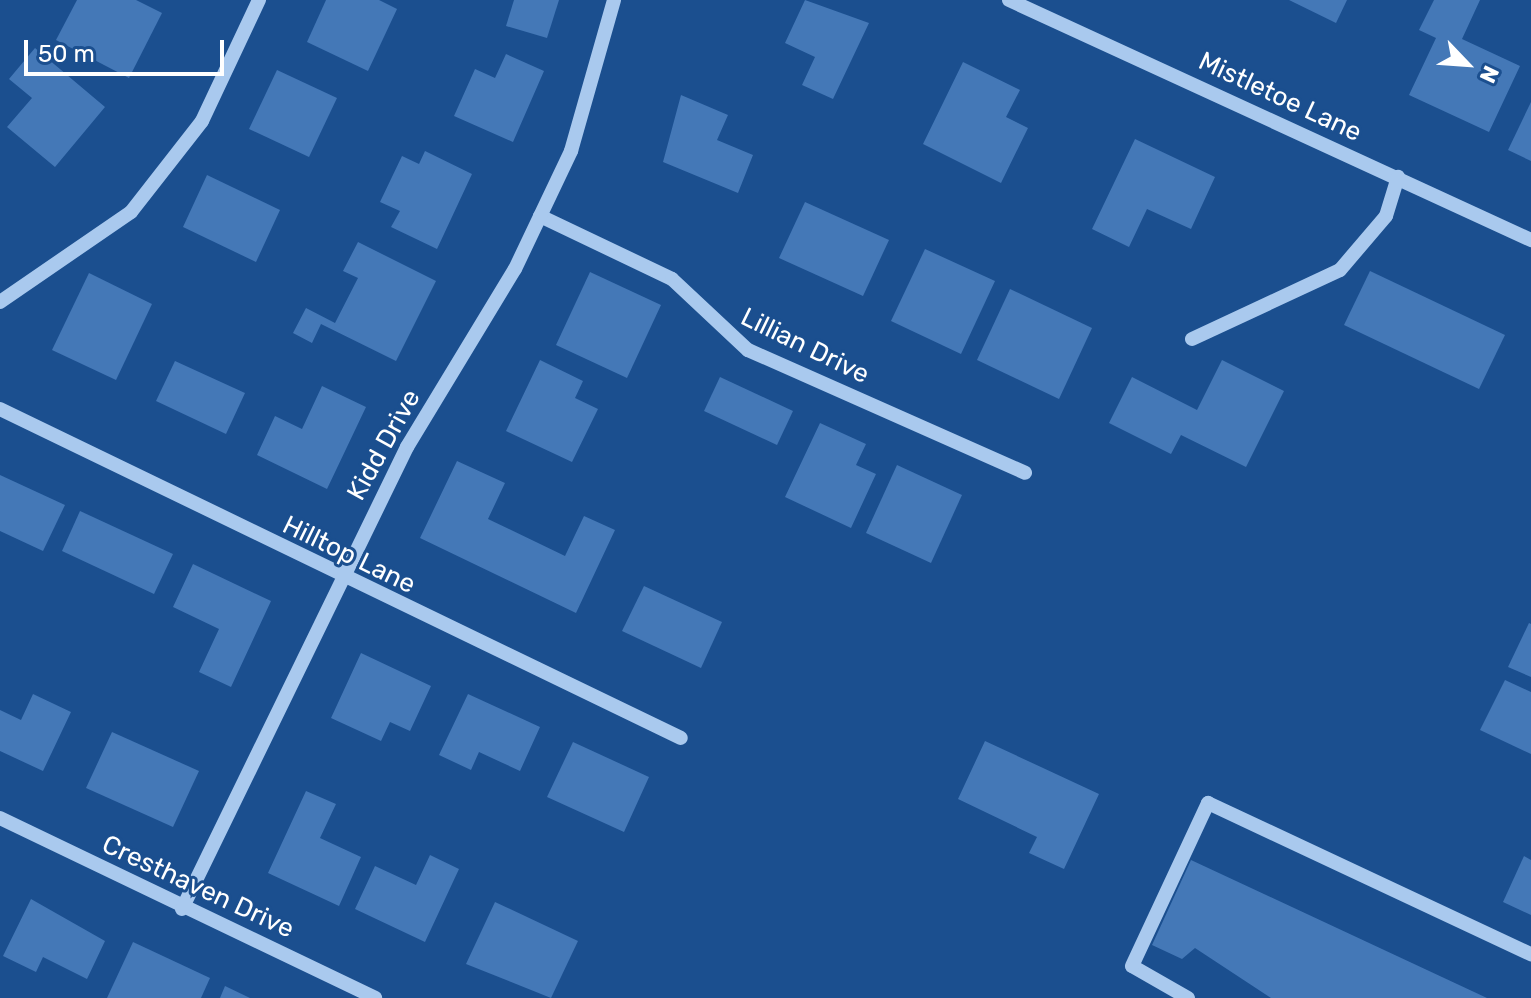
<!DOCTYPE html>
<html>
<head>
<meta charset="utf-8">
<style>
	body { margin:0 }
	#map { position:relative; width:1531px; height:998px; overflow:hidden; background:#1b4f8f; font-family:Rubik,sans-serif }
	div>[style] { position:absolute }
	.building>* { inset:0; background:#4478b7 }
	.minor>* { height:14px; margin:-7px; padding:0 7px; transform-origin:7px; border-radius:7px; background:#a9c9ee }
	span { translate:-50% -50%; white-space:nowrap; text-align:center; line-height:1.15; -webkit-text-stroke:6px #1b4f8f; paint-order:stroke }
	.street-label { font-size:26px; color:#fff }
	.north { position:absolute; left:1427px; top:24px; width:80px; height:80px; -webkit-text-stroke:6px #1b4f8f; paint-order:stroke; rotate:115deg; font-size:22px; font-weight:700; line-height:32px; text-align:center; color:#fff }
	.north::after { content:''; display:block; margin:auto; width:28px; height:36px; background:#fff; clip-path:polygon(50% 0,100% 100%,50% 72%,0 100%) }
	.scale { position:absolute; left:24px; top:40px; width:200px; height:36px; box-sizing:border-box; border:4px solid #fff; border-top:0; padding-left:10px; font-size:24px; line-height:28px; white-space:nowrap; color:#fff; -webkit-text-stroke:6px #1b4f8f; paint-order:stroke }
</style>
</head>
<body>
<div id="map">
	<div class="building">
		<i style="clip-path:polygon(77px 0,136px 0,162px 13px,129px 78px,56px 40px)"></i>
		<i style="clip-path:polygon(326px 0,379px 0,397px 9px,368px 71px,307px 42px)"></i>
		<i style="clip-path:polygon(514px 0,559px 0,547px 38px,506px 26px)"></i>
		<i style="clip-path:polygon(805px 0,869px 23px,833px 99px,802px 85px,815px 57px,785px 43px)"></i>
		<i style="clip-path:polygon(1289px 0,1347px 0,1336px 23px)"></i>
		<i style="clip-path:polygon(1434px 0,1480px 0,1462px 39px,1520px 66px,1489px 132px,1409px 95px,1436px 38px,1419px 30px)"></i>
		<i style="clip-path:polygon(35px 48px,105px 107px,55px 167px,7px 127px,32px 98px,9px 79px)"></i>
		<i style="clip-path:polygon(506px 54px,544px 71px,513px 142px,454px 116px,475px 69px,495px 78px)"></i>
		<i style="clip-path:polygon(963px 62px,1020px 90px,1006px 117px,1028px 128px,1001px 183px,923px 144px)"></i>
		<i style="clip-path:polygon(277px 70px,337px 98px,309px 157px,249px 129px)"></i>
		<i style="clip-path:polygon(681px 95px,728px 115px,717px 140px,753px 155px,738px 193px,663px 162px)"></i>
		<i style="clip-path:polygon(1531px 102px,1531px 161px,1508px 150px)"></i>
		<i style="clip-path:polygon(1135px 139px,1215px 177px,1191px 229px,1147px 209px,1129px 247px,1092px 229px)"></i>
		<i style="clip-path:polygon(425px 151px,472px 174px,437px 249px,391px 227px,400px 211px,380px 202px,402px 156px,419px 164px)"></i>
		<i style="clip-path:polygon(207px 175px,280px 210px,256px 262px,183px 227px)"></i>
		<i style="clip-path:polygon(805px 202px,889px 240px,863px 296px,779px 258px)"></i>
		<i style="clip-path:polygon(358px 242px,436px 281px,396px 361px,321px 324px,312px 343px,293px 333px,306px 308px,335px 323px,358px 278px,343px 271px)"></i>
		<i style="clip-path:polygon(925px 249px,995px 281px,961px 354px,891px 321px)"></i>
		<i style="clip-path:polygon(1370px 271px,1505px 335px,1479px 389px,1344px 325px)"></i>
		<i style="clip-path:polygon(590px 272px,661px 305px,627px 378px,556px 345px)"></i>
		<i style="clip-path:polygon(89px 273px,152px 304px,116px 380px,52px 350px)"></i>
		<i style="clip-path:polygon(1010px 289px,1092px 328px,1059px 399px,977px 360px)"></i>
		<i style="clip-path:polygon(540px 360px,583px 381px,575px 398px,598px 409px,572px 462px,506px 431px)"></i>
		<i style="clip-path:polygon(1222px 360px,1284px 391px,1246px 467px,1181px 435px,1171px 454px,1109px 423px,1132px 377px,1197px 410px)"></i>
		<i style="clip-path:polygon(175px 361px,245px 393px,226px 434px,156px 401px)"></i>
		<i style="clip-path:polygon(720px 377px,793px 411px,777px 445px,704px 411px)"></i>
		<i style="clip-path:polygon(322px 386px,366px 407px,327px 489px,257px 455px,275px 416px,302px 429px)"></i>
		<i style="clip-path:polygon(820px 423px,866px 444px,856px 465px,876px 474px,851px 528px,785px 497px)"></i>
		<i style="clip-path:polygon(457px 461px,505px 483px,488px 519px,565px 556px,584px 516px,615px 530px,576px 613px,420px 538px)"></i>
		<i style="clip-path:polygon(897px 465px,962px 495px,931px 563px,866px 533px)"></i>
		<i style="clip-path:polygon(0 475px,65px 505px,43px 551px,0 531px)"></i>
		<i style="clip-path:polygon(80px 511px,173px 554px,154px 594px,62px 551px)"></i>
		<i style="clip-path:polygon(193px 564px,271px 601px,231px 687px,199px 672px,219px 629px,173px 607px)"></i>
		<i style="clip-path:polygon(644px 586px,722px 622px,701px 668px,622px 631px)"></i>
		<i style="clip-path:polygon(1529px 623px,1531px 624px,1531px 677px,1508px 667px)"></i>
		<i style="clip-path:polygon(361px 653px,431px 686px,410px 731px,390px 722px,381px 741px,331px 718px)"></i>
		<i style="clip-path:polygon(1505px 680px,1531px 692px,1531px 754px,1480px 730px)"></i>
		<i style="clip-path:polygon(33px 694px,71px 712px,43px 771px,0 751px,0 710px,21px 720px)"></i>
		<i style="clip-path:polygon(468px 694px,540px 727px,520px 771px,479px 752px,471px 770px,439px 755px)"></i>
		<i style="clip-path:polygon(112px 732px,199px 771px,173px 827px,86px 788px)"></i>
		<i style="clip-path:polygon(985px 741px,1099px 794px,1064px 869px,1029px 853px,1037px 837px,958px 799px)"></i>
		<i style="clip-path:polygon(573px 742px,649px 777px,624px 832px,547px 797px)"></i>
		<i style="clip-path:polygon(306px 791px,336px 804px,320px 838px,361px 857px,339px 906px,268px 873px)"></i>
		<i style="clip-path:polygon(430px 855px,459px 869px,425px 942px,355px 909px,375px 866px,416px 885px)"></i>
		<i style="clip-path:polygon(1524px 856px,1531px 860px,1531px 915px,1503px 902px)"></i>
		<i style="clip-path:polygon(1191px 860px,1487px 998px,1271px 998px,1195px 948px,1182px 959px,1152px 945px)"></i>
		<i style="clip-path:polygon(31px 899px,105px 941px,87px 979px,43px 957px,36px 972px,3px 956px)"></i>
		<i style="clip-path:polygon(495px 902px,578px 941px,551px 998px,466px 964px)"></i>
		<i style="clip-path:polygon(133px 942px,210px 978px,201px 998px,107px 998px)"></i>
		<i style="clip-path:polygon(225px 986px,250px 998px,220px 998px)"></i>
	</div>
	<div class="minor">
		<i style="left:1009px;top:0;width:575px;rotate:24.69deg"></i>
		<i style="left:540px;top:216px;width:146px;rotate:25.5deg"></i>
		<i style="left:672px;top:279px;width:104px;rotate:43.1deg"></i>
		<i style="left:748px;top:350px;width:303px;rotate:23.9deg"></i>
		<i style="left:0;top:302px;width:159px;rotate:-34.5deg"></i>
		<i style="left:131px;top:212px;width:115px;rotate:-52deg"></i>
		<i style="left:202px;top:121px;width:134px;rotate:-64.8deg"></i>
		<i style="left:1192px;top:339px;width:163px;rotate:-25deg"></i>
		<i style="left:1340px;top:270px;width:71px;rotate:-49.6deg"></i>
		<i style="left:1386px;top:216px;width:41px;rotate:-72.9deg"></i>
		<i style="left:0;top:409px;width:756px;rotate:25.79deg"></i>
		<i style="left:0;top:818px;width:416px;rotate:25.6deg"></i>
		<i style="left:182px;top:909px;width:514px;rotate:-64.03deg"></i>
		<i style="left:407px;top:447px;width:208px;rotate:-58.8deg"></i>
		<i style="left:515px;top:269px;width:131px;rotate:-64.6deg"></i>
		<i style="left:571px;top:151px;width:157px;rotate:-74.1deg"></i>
		<i style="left:1188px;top:998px;width:64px;rotate:-150.3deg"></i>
		<i style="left:1132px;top:966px;width:180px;rotate:-65deg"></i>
		<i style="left:1208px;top:803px;width:357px;rotate:25.1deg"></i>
	</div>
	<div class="street-label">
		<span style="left:1280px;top:97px;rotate:25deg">Mistletoe Lane</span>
		<span style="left:805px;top:346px;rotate:26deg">Lillian Drive</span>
		<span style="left:384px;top:445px;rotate:-61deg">Kidd Drive</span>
		<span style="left:349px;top:555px;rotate:26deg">Hilltop Lane</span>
		<span style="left:198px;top:887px;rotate:25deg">Cresthaven Drive</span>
	</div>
	<div class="north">N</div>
	<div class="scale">50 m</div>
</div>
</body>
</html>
